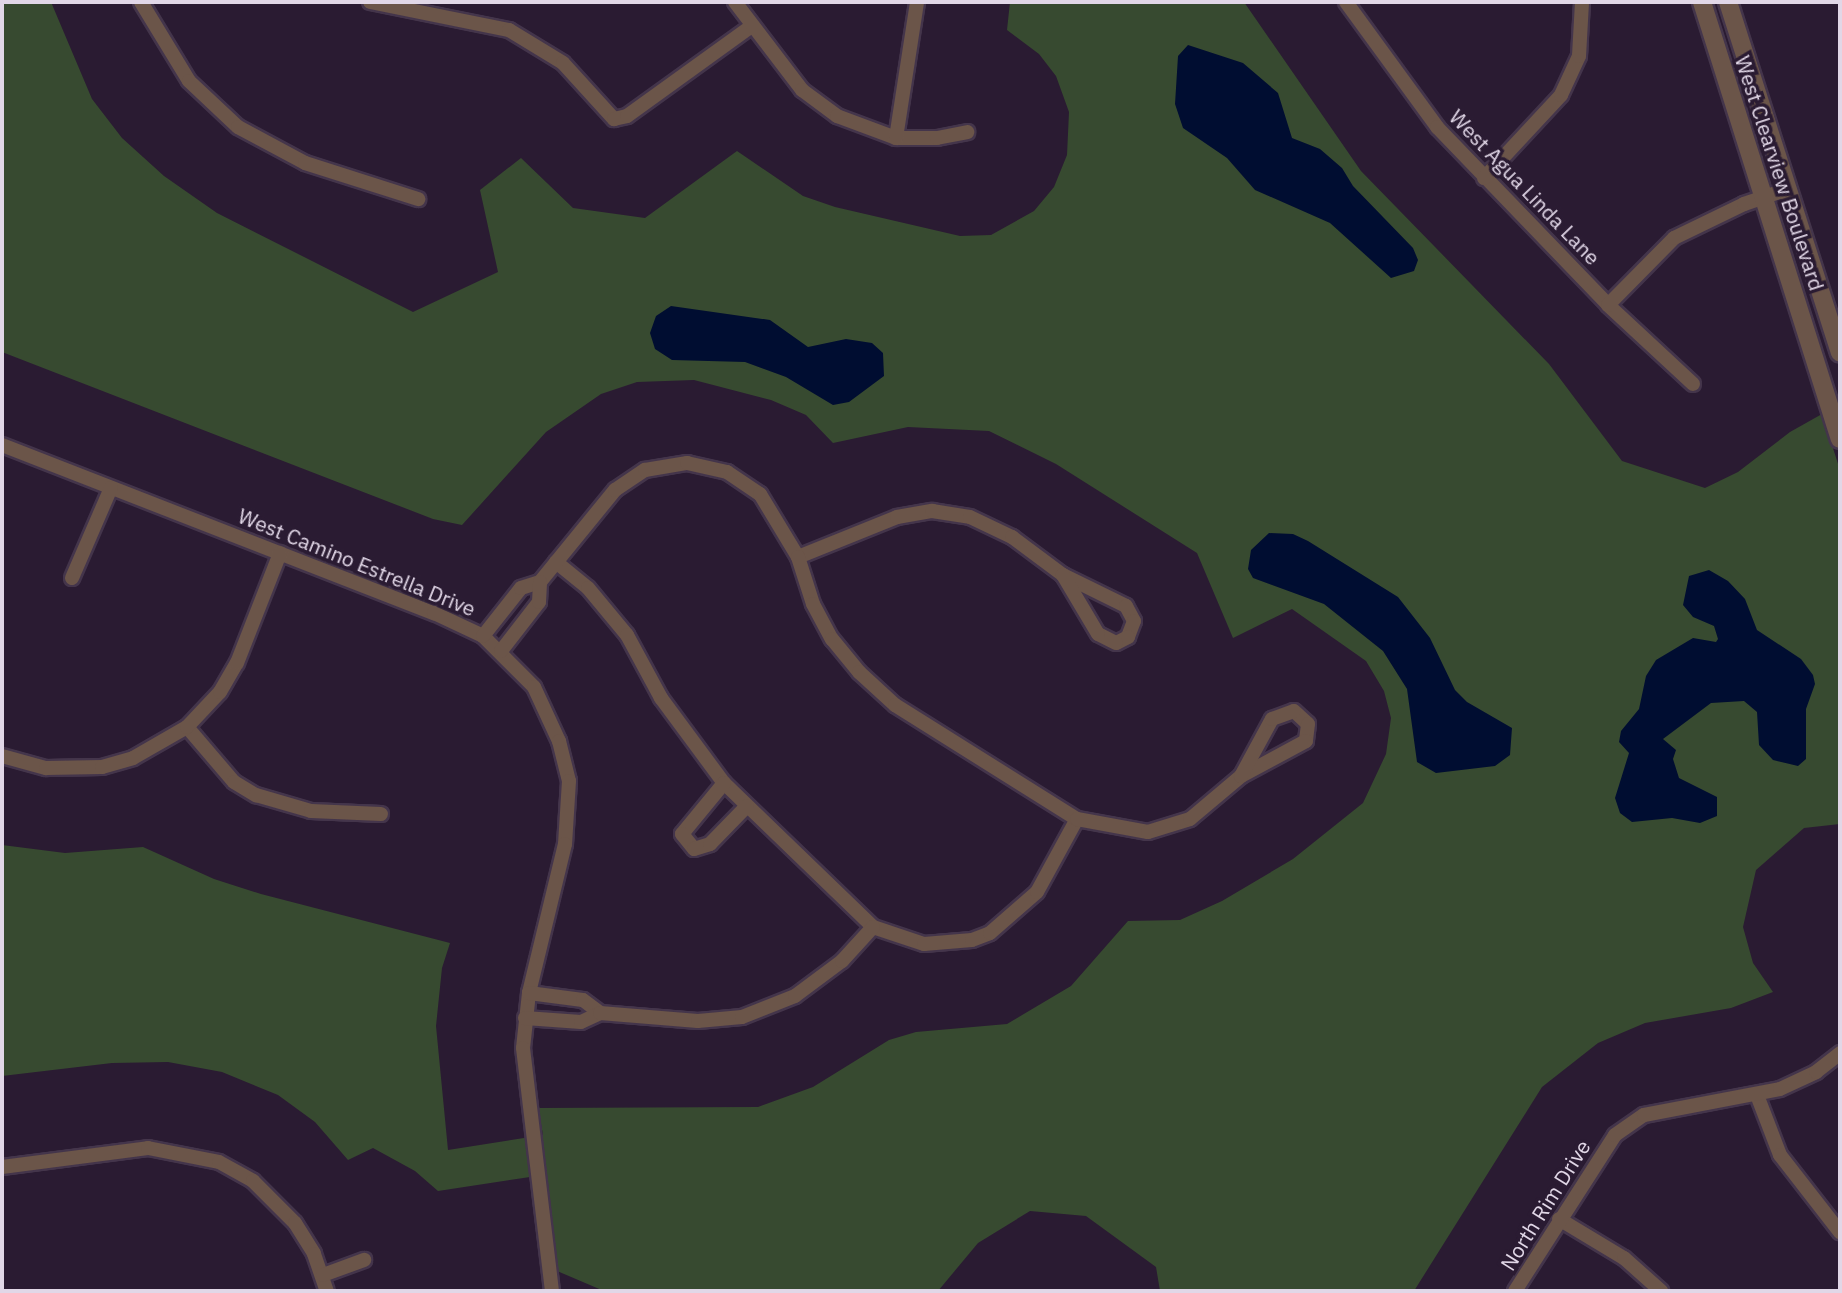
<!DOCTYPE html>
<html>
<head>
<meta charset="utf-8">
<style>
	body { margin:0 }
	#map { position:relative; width:1842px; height:1293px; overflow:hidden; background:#2a1b32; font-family:"IBM Plex Sans",sans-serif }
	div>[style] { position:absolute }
	.green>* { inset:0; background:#374a30 }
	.water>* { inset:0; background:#000d31 }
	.roads { filter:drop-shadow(2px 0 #44354b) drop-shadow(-2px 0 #44354b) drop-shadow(0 2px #44354b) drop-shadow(0 -2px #44354b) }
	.minor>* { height:14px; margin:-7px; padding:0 7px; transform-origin:7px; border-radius:7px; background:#6b5549 }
	.tertiary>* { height:18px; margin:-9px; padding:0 9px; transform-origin:9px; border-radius:9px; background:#6b5549 }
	span { translate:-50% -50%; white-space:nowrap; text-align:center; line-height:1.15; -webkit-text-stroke:7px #2a1b32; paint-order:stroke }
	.street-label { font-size:21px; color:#e1d7e7 }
	.frame { position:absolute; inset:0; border:4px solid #e1d7e7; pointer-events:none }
</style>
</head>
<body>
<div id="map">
	<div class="green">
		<i style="clip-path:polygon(2px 2px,51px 2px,92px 99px,122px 138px,164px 176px,217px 213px,413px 312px,498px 272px,480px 190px,521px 158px,573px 208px,645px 218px,737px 151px,803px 196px,835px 207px,960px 236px,991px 235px,1034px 211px,1054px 187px,1067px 155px,1069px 112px,1056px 76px,1039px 54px,1007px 30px,1010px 2px,1244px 2px,1361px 171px,1549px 364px,1622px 461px,1705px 488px,1738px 472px,1790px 432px,1822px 414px,1840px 470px,1840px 824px,1804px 828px,1756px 870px,1743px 927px,1753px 963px,1773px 992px,1731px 1008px,1645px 1023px,1598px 1043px,1542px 1087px,1414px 1291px,1160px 1291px,1156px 1267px,1086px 1216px,1030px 1211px,978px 1243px,938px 1291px,604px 1291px,543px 1265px,530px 1177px,438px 1191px,415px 1171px,373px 1148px,348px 1160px,315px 1122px,278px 1095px,222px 1072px,168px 1062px,112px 1063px,2px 1076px,2px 845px,65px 853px,143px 847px,214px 879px,261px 894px,450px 943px,442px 968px,436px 1026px,448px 1150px,543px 1135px,538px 1108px,758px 1107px,813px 1087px,889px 1040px,916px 1032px,1007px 1024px,1071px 986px,1128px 921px,1180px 920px,1222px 901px,1293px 859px,1363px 803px,1386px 754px,1391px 718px,1384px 691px,1366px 661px,1292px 609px,1233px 638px,1197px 553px,1056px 464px,989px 431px,908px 427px,833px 443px,806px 415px,771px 400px,694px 380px,637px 382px,601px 394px,546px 432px,462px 525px,433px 519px,2px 352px)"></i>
	</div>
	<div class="water">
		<i style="clip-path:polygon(1188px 45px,1243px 63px,1278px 93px,1292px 138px,1320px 149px,1342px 168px,1353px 186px,1413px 248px,1418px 260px,1414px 271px,1391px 278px,1330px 223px,1255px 190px,1227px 158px,1183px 128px,1175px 104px,1178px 56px)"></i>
		<i style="clip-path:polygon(671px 306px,770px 320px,808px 347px,846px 339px,872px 343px,883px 353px,884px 376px,849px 402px,833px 405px,786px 377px,745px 362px,672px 360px,655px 349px,650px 333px,656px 316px)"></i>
		<i style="clip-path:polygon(1269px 533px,1293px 534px,1308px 541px,1398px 597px,1430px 638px,1455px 690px,1467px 702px,1512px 728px,1510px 755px,1495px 766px,1436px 773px,1417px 762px,1407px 689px,1383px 651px,1324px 604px,1253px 578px,1248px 569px,1251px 550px)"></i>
		<i style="clip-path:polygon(1709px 570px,1728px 581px,1745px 599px,1757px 630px,1801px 659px,1813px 675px,1815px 684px,1806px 709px,1806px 759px,1798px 766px,1773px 760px,1759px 745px,1757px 712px,1744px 701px,1711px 703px,1663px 739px,1676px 750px,1673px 759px,1679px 778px,1717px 797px,1717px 816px,1700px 823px,1672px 818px,1632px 822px,1620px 813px,1615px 798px,1629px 753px,1619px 742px,1621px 731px,1639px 709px,1646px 676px,1656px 660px,1693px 638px,1716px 642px,1718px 639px,1714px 626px,1693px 617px,1683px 605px,1689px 576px)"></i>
	</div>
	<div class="roads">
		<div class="minor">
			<i style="left:141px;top:2px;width:92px;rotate:58.7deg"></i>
			<i style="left:189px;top:81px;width:67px;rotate:43.2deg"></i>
			<i style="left:238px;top:127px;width:76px;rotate:28.2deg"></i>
			<i style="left:305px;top:163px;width:119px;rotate:17.7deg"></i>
			<i style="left:370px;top:2px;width:142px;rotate:11.4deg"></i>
			<i style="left:509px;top:30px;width:63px;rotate:31.4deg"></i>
			<i style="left:563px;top:63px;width:76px;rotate:47.7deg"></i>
			<i style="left:614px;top:119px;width:13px;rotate:-13deg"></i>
			<i style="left:627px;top:116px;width:154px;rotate:-35.8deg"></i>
			<i style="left:735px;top:2px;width:111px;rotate:52.7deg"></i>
			<i style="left:802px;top:90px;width:44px;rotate:36.6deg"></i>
			<i style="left:837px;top:116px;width:63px;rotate:20.4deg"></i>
			<i style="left:896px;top:138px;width:41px"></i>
			<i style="left:937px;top:138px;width:31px;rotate:-11deg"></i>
			<i style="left:1346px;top:2px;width:155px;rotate:53.9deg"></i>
			<i style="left:1437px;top:127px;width:247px;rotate:46.1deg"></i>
			<i style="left:1608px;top:305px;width:116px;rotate:42.9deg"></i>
			<i style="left:896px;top:138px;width:138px;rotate:-81.2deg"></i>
			<i style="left:1484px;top:178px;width:113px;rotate:-47.1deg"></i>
			<i style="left:1561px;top:95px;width:43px;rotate:-65.2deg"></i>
			<i style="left:1579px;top:56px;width:54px;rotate:-86.8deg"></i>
			<i style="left:1608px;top:305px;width:94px;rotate:-45.4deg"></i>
			<i style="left:1674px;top:238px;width:78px;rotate:-25.9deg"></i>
			<i style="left:1744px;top:204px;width:46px;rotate:-18.8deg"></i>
			<i style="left:2px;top:445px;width:464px;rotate:21.3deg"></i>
			<i style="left:434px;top:613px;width:54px;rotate:25.1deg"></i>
			<i style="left:483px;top:636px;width:72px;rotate:45deg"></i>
			<i style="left:534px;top:687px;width:60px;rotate:65.2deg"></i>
			<i style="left:559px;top:741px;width:41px;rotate:76deg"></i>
			<i style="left:569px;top:781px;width:63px;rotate:93.6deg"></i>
			<i style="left:565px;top:844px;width:153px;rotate:103.6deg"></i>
			<i style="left:529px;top:993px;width:55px;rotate:96.2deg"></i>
			<i style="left:523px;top:1048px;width:245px;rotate:83.2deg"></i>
			<i style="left:798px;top:557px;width:107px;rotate:-22deg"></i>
			<i style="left:897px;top:517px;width:36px;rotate:-10deg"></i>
			<i style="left:932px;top:511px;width:38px;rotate:9deg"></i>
			<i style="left:970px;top:517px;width:47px;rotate:25.5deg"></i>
			<i style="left:1012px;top:537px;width:64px;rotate:36.7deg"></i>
			<i style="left:556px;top:562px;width:41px;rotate:39.1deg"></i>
			<i style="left:588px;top:588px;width:61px;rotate:50.3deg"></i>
			<i style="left:627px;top:635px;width:72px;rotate:61.6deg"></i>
			<i style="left:661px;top:698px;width:106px;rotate:53.5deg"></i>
			<i style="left:724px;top:783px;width:207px;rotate:44deg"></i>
			<i style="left:873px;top:927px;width:54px;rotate:18.4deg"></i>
			<i style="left:924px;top:944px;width:48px;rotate:-4.8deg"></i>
			<i style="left:972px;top:940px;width:19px;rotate:-21deg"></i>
			<i style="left:990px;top:933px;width:62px;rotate:-41.1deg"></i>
			<i style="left:1037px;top:892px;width:83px;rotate:-61.3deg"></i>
			<i style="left:1063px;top:575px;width:70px;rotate:26.2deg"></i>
			<i style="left:1126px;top:606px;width:17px;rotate:62deg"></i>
			<i style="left:1134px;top:621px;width:17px;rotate:111deg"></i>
			<i style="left:1128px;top:637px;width:13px;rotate:153deg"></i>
			<i style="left:1116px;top:643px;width:20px;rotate:-153deg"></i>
			<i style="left:1098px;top:634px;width:69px;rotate:-120.7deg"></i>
			<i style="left:72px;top:578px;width:98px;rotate:-66.6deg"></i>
			<i style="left:483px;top:636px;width:61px;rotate:-51.6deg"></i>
			<i style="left:521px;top:588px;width:20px;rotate:-18deg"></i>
			<i style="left:540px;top:582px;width:119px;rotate:-50.8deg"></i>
			<i style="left:615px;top:490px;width:36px;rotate:-34deg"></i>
			<i style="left:645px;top:470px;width:43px;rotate:-9.5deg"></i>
			<i style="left:687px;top:463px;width:41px;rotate:12.7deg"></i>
			<i style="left:727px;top:472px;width:40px;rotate:34deg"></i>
			<i style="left:760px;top:494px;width:74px;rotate:58.9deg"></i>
			<i style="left:798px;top:557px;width:49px;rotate:72.3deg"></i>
			<i style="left:813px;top:604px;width:40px;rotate:62deg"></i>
			<i style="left:832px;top:639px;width:43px;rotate:50.7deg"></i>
			<i style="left:859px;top:672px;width:49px;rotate:42.5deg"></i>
			<i style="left:895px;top:705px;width:215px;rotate:32.1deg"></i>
			<i style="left:1077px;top:819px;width:72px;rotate:10.4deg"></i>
			<i style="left:1148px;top:832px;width:44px;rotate:-17.2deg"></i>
			<i style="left:1190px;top:819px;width:67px;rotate:-40.1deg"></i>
			<i style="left:501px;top:651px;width:62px;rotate:-52.2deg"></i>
			<i style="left:539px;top:602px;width:20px;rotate:-87deg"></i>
			<i style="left:1294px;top:711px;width:19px;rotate:43deg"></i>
			<i style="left:1308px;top:724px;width:17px;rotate:97deg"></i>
			<i style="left:1306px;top:741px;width:74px;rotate:151.7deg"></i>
			<i style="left:1241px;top:776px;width:65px;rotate:-61.5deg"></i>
			<i style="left:1272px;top:719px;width:23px;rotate:-20deg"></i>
			<i style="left:187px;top:727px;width:72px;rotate:49.5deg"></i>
			<i style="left:234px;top:782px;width:26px;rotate:31deg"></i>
			<i style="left:256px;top:795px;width:57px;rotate:16.2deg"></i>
			<i style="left:311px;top:811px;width:70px;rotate:2.5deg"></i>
			<i style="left:2px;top:756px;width:46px;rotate:15.3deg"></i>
			<i style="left:46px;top:768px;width:56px;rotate:-1deg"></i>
			<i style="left:102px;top:767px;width:32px;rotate:-16deg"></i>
			<i style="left:133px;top:758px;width:62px;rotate:-29.9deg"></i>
			<i style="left:187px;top:727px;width:48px;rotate:-46.7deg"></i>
			<i style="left:220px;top:692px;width:34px;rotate:-60deg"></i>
			<i style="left:237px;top:663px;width:118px;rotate:-68.6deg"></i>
			<i style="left:724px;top:783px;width:66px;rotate:129.5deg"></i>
			<i style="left:682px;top:834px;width:19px;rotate:51deg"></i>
			<i style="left:694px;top:849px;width:17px;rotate:-17deg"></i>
			<i style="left:710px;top:844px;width:53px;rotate:-45.8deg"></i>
			<i style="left:529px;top:993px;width:54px;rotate:7.4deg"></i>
			<i style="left:583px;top:1000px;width:21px;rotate:37deg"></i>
			<i style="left:525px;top:1018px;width:56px;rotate:4.1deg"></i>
			<i style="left:581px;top:1022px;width:21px;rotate:-25deg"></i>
			<i style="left:600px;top:1013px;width:98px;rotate:4.7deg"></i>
			<i style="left:698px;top:1021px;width:44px;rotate:-5.2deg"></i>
			<i style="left:742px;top:1017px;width:57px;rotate:-21.6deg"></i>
			<i style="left:795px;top:996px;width:59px;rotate:-36.7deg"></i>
			<i style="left:842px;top:961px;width:46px;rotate:-47.6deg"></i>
			<i style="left:1757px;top:1095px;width:64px;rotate:69deg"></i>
			<i style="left:1780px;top:1155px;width:98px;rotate:52.1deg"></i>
			<i style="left:2px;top:1167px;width:147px;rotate:-7.4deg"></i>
			<i style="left:148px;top:1148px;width:72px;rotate:11.2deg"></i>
			<i style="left:219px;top:1162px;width:39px;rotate:29deg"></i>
			<i style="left:253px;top:1181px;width:59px;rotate:45deg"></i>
			<i style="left:295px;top:1223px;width:36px;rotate:58deg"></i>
			<i style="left:314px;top:1254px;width:39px;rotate:71deg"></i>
			<i style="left:1559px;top:1219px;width:76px;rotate:31deg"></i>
			<i style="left:1624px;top:1258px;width:50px;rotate:41.7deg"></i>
			<i style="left:323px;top:1275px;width:44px;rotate:-20.1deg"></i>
			<i style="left:1515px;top:1291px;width:185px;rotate:-57.3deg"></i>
			<i style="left:1615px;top:1135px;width:35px;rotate:-35deg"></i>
			<i style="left:1644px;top:1115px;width:138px;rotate:-10.8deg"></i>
			<i style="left:1780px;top:1089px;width:40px;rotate:-25deg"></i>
			<i style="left:1816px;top:1072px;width:31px;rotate:-38deg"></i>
		</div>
		<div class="tertiary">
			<i style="left:1702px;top:2px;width:458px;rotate:72.5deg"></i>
			<i style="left:1728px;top:2px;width:368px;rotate:72.3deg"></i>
		</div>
	</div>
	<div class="street-label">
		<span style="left:1780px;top:173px;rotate:72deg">West Clearview Boulevard</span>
		<span style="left:1525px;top:187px;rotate:46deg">West Agua Linda Lane</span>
		<span style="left:357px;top:562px;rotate:22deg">West Camino Estrella Drive</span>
		<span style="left:1545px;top:1205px;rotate:-58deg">North Rim Drive</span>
	</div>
	<div class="frame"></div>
</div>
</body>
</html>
